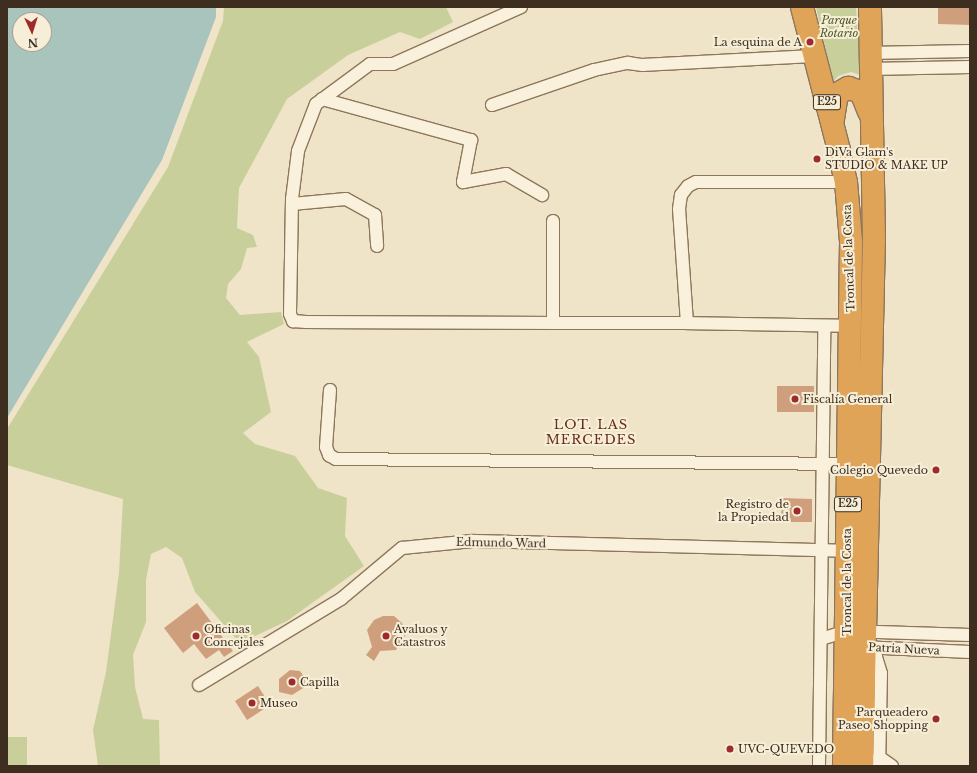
<!DOCTYPE html>
<html>
<head>
<meta charset="utf-8">
<style>
	body { margin:0 }
	#map { position:relative; width:977px; height:773px; overflow:hidden; background:#f0e4c8; font-family:"Libre Baskerville",serif }
	div>[style] { position:absolute }
	.green>* { inset:0; background:#c9cf9b }
	.water>* { inset:0; background:#a9c4bc }
	.building>* { inset:0; background:#cf9f7d }
	.roads { filter:drop-shadow(1px 0 #8d765c) drop-shadow(-1px 0 #8d765c) drop-shadow(0 1px #8d765c) drop-shadow(0 -1px #8d765c) }
	.street>* { height:12px; margin:-6px; padding:0 6px; transform-origin:6px; border-radius:6px; background:#faf1dc }
	.highway>* { height:22px; margin:-11px; padding:0 11px; transform-origin:11px; border-radius:11px; background:#e0a458 }
	.dots>* { width:11px; height:11px; translate:-50% -50%; box-sizing:border-box; border:2px solid #f7eed8; border-radius:50% }
	span { translate:-50% -50%; white-space:nowrap; text-align:center; line-height:1.15; -webkit-text-stroke:4px #f7eed8; paint-order:stroke }
	.shield-label span { padding:1px 3px; background:#f7eed8; border:1px solid; border-radius:3px; -webkit-text-stroke-width:0 }
	.shield-label { font-size:10px; color:#3d2e20; font-weight:700 }
	.park-label { font-size:11px; color:#4d5a26; font-style:italic }
	.poi-label { font-size:11px; color:#3d2e20 }
	.right { translate:-100% -50%; text-align:right }
	.left { translate:0 -50%; text-align:left }
	.street-label { font-size:11px; color:#3d2e20 }
	.quarter-label { font-size:13px; color:#6b2e1e; letter-spacing:1px }
	.frame { position:absolute; inset:0; border:8px solid #3d2e20; pointer-events:none }
	.north { position:absolute; left:12px; top:12px; width:40px; height:40px; box-sizing:border-box; background:#f7eed8; border:1px solid #ada18e; border-radius:50%; rotate:176deg; font-size:11px; font-weight:700; line-height:16px; text-align:center; color:#3d2e20 }
	.north::after { content:''; display:block; margin:auto; width:14px; height:18px; background:#9e2a2b; clip-path:polygon(50% 0,100% 100%,50% 72%,0 100%) }
</style>
</head>
<body>
<div id="map">
	<div class="green">
		<i style="clip-path:polygon(224px 7px,446px 7px,453px 22px,420px 39px,400px 32px,348px 55px,287px 99px,239px 188px,237px 228px,253px 235px,257px 247px,247px 248px,241px 269px,228px 284px,226px 298px,240px 315px,281px 312px,284px 324px,247px 342px,259px 357px,271px 412px,243px 433px,255px 444px,295px 456px,318px 488px,347px 498px,345px 536px,364px 566px,287px 621px,240px 643px,195px 592px,182px 558px,166px 547px,151px 554px,146px 580px,146px 622px,133px 655px,135px 687px,143px 719px,159px 720px,160px 766px,98px 766px,93px 730px,106px 672px,119px 573px,123px 499px,7px 465px,7px 429px,168px 167px,223px 21px)"></i>
		<i style="clip-path:polygon(816px 7px,856px 7px,860px 75px,851px 72px,838px 76px,833px 82px)"></i>
		<i style="clip-path:polygon(7px 737px,27px 737px,27px 766px,7px 766px)"></i>
	</div>
	<div class="water">
		<i style="clip-path:polygon(evenodd,7px 7px,216px 7px,216px 17px,162px 160px,7px 418px,7px 7px,20px 20px,44px 20px,44px 44px,20px 44px,20px 20px)"></i>
	</div>
	<div class="building">
		<i style="clip-path:polygon(938px 7px,970px 7px,970px 25px,938px 24px)"></i>
		<i style="clip-path:polygon(777px 386px,814px 386px,814px 412px,777px 412px)"></i>
		<i style="clip-path:polygon(782px 498px,812px 499px,812px 522px,781px 522px)"></i>
		<i style="clip-path:polygon(197px 603px,233px 651px,224px 657px,219px 650px,206px 659px,194px 644px,183px 653px,164px 628px)"></i>
		<i style="clip-path:polygon(383px 616px,394px 616px,402px 623px,406px 634px,396px 650px,380px 651px,374px 661px,366px 655px,372px 647px,367px 630px,374px 620px)"></i>
		<i style="clip-path:polygon(290px 670px,300px 671px,305px 678px,305px 687px,292px 695px,279px 692px,279px 679px)"></i>
		<i style="clip-path:polygon(258px 686px,270px 705px,247px 720px,235px 701px)"></i>
	</div>
	<div class="roads">
		<div class="street">
			<i style="left:521px;top:7px;width:140px;rotate:156deg"></i>
			<i style="left:393px;top:64px;width:23px;rotate:180deg"></i>
			<i style="left:370px;top:64px;width:67px;rotate:143.5deg"></i>
			<i style="left:316px;top:104px;width:50px;rotate:111deg"></i>
			<i style="left:298px;top:151px;width:48px;rotate:97.1deg"></i>
			<i style="left:292px;top:199px;width:115px;rotate:91deg"></i>
			<i style="left:290px;top:314px;width:8px;rotate:67deg"></i>
			<i style="left:293px;top:321px;width:13px;rotate:4deg"></i>
			<i style="left:306px;top:322px;width:247px;rotate:0.2deg"></i>
			<i style="left:869px;top:53px;width:101px;rotate:-1.1deg"></i>
			<i style="left:869px;top:69px;width:101px;rotate:-1.1deg"></i>
			<i style="left:322px;top:99px;width:155px;rotate:15.4deg"></i>
			<i style="left:471px;top:140px;width:43px;rotate:100.8deg"></i>
			<i style="left:463px;top:182px;width:44px;rotate:-10.5deg"></i>
			<i style="left:506px;top:174px;width:42px;rotate:30.3deg"></i>
			<i style="left:492px;top:105px;width:108px;rotate:-18.9deg"></i>
			<i style="left:594px;top:70px;width:35px;rotate:-12deg"></i>
			<i style="left:628px;top:63px;width:15px;rotate:8deg"></i>
			<i style="left:643px;top:65px;width:174px;rotate:-3deg"></i>
			<i style="left:292px;top:204px;width:54px;rotate:-5.3deg"></i>
			<i style="left:346px;top:199px;width:33px;rotate:29deg"></i>
			<i style="left:375px;top:215px;width:31px;rotate:86deg"></i>
			<i style="left:553px;top:221px;width:102px;rotate:90deg"></i>
			<i style="left:553px;top:323px;width:134px"></i>
			<i style="left:687px;top:323px;width:114px;rotate:-94deg"></i>
			<i style="left:679px;top:209px;width:14px;rotate:-82deg"></i>
			<i style="left:681px;top:195px;width:11px;rotate:-52deg"></i>
			<i style="left:688px;top:186px;width:9px;rotate:-27deg"></i>
			<i style="left:696px;top:182px;width:150px"></i>
			<i style="left:687px;top:323px;width:165px;rotate:1deg"></i>
			<i style="left:330px;top:390px;width:57px;rotate:94deg"></i>
			<i style="left:326px;top:447px;width:9px;rotate:69deg"></i>
			<i style="left:329px;top:455px;width:8px;rotate:30deg"></i>
			<i style="left:336px;top:459px;width:513px;rotate:0.56deg"></i>
			<i style="left:821px;top:639px;width:27px;rotate:-17deg"></i>
			<i style="left:847px;top:631px;width:123px;rotate:1.9deg"></i>
			<i style="left:861px;top:647px;width:109px;rotate:2.6deg"></i>
			<i style="left:865px;top:647px;width:15px;rotate:42deg"></i>
			<i style="left:876px;top:657px;width:17px;rotate:73deg"></i>
			<i style="left:881px;top:673px;width:93px;rotate:91.2deg"></i>
			<i style="left:199px;top:685px;width:166px;rotate:-31.2deg"></i>
			<i style="left:341px;top:599px;width:80px;rotate:-39.9deg"></i>
			<i style="left:402px;top:548px;width:71px;rotate:-5.6deg"></i>
			<i style="left:473px;top:541px;width:374px;rotate:1.5deg"></i>
			<i style="left:879px;top:757px;width:16px;rotate:35deg"></i>
			<i style="left:819px;top:766px;width:440px;rotate:-89.3deg"></i>
		</div>
		<div class="highway">
			<i style="left:802px;top:7px;width:148px;rotate:75.5deg"></i>
			<i style="left:839px;top:150px;width:33px;rotate:78deg"></i>
			<i style="left:846px;top:182px;width:60px;rotate:85.2deg"></i>
			<i style="left:851px;top:242px;width:524px;rotate:90.77deg"></i>
			<i style="left:833px;top:119px;width:25px;rotate:-81deg"></i>
			<i style="left:837px;top:94px;width:13px;rotate:-29deg"></i>
			<i style="left:848px;top:88px;width:14px;rotate:17deg"></i>
			<i style="left:861px;top:92px;width:22px;rotate:68deg"></i>
			<i style="left:862px;top:766px;width:527px;rotate:-88.7deg"></i>
			<i style="left:874px;top:239px;width:232px;rotate:-91deg"></i>
		</div>
	</div>
	<div class="dots">
		<i style="left:810px;top:42px;background:#9e2a2b"></i>
		<i style="left:817px;top:159px;background:#9e2a2b"></i>
		<i style="left:795px;top:399px;background:#9e2a2b"></i>
		<i style="left:936px;top:470px;background:#9e2a2b"></i>
		<i style="left:797px;top:511px;background:#9e2a2b"></i>
		<i style="left:196px;top:636px;background:#9e2a2b"></i>
		<i style="left:386px;top:636px;background:#9e2a2b"></i>
		<i style="left:292px;top:682px;background:#9e2a2b"></i>
		<i style="left:252px;top:703px;background:#9e2a2b"></i>
		<i style="left:936px;top:719px;background:#9e2a2b"></i>
		<i style="left:730px;top:749px;background:#9e2a2b"></i>
	</div>
	<div class="shield-label">
		<span style="left:827px;top:102px">E25</span>
		<span style="left:848px;top:504px">E25</span>
	</div>
	<div class="park-label">
		<span style="left:839px;top:27px">Parque<br>Rotario</span>
	</div>
	<div class="poi-label">
		<span class="right" style="left:802px;top:42px">La esquina de A</span>
		<span class="left" style="left:825px;top:159px">DiVa Glam's<br>STUDIO &amp; MAKE UP</span>
		<span class="left" style="left:803px;top:399px">Fiscalía General</span>
		<span class="right" style="left:928px;top:470px">Colegio Quevedo</span>
		<span class="right" style="left:789px;top:511px">Registro de<br>la Propiedad</span>
		<span class="left" style="left:204px;top:636px">Oficinas<br>Concejales</span>
		<span class="left" style="left:394px;top:636px">Avaluos y<br>Catastros</span>
		<span class="left" style="left:300px;top:682px">Capilla</span>
		<span class="left" style="left:260px;top:703px">Museo</span>
		<span class="right" style="left:928px;top:719px">Parqueadero<br>Paseo Shopping</span>
		<span class="left" style="left:738px;top:749px">UVC-QUEVEDO</span>
	</div>
	<div class="street-label">
		<span style="left:849px;top:258px;rotate:-92deg">Troncal de la Costa</span>
		<span style="left:501px;top:543px;rotate:1deg">Edmundo Ward</span>
		<span style="left:847px;top:582px;rotate:-90deg">Troncal de la Costa</span>
		<span style="left:904px;top:649px;rotate:3deg">Patria Nueva</span>
	</div>
	<div class="quarter-label">
		<span style="left:591px;top:433px">LOT. LAS<br>MERCEDES</span>
	</div>
	<div class="frame"></div>
	<div class="north">N</div>
</div>
</body>
</html>
